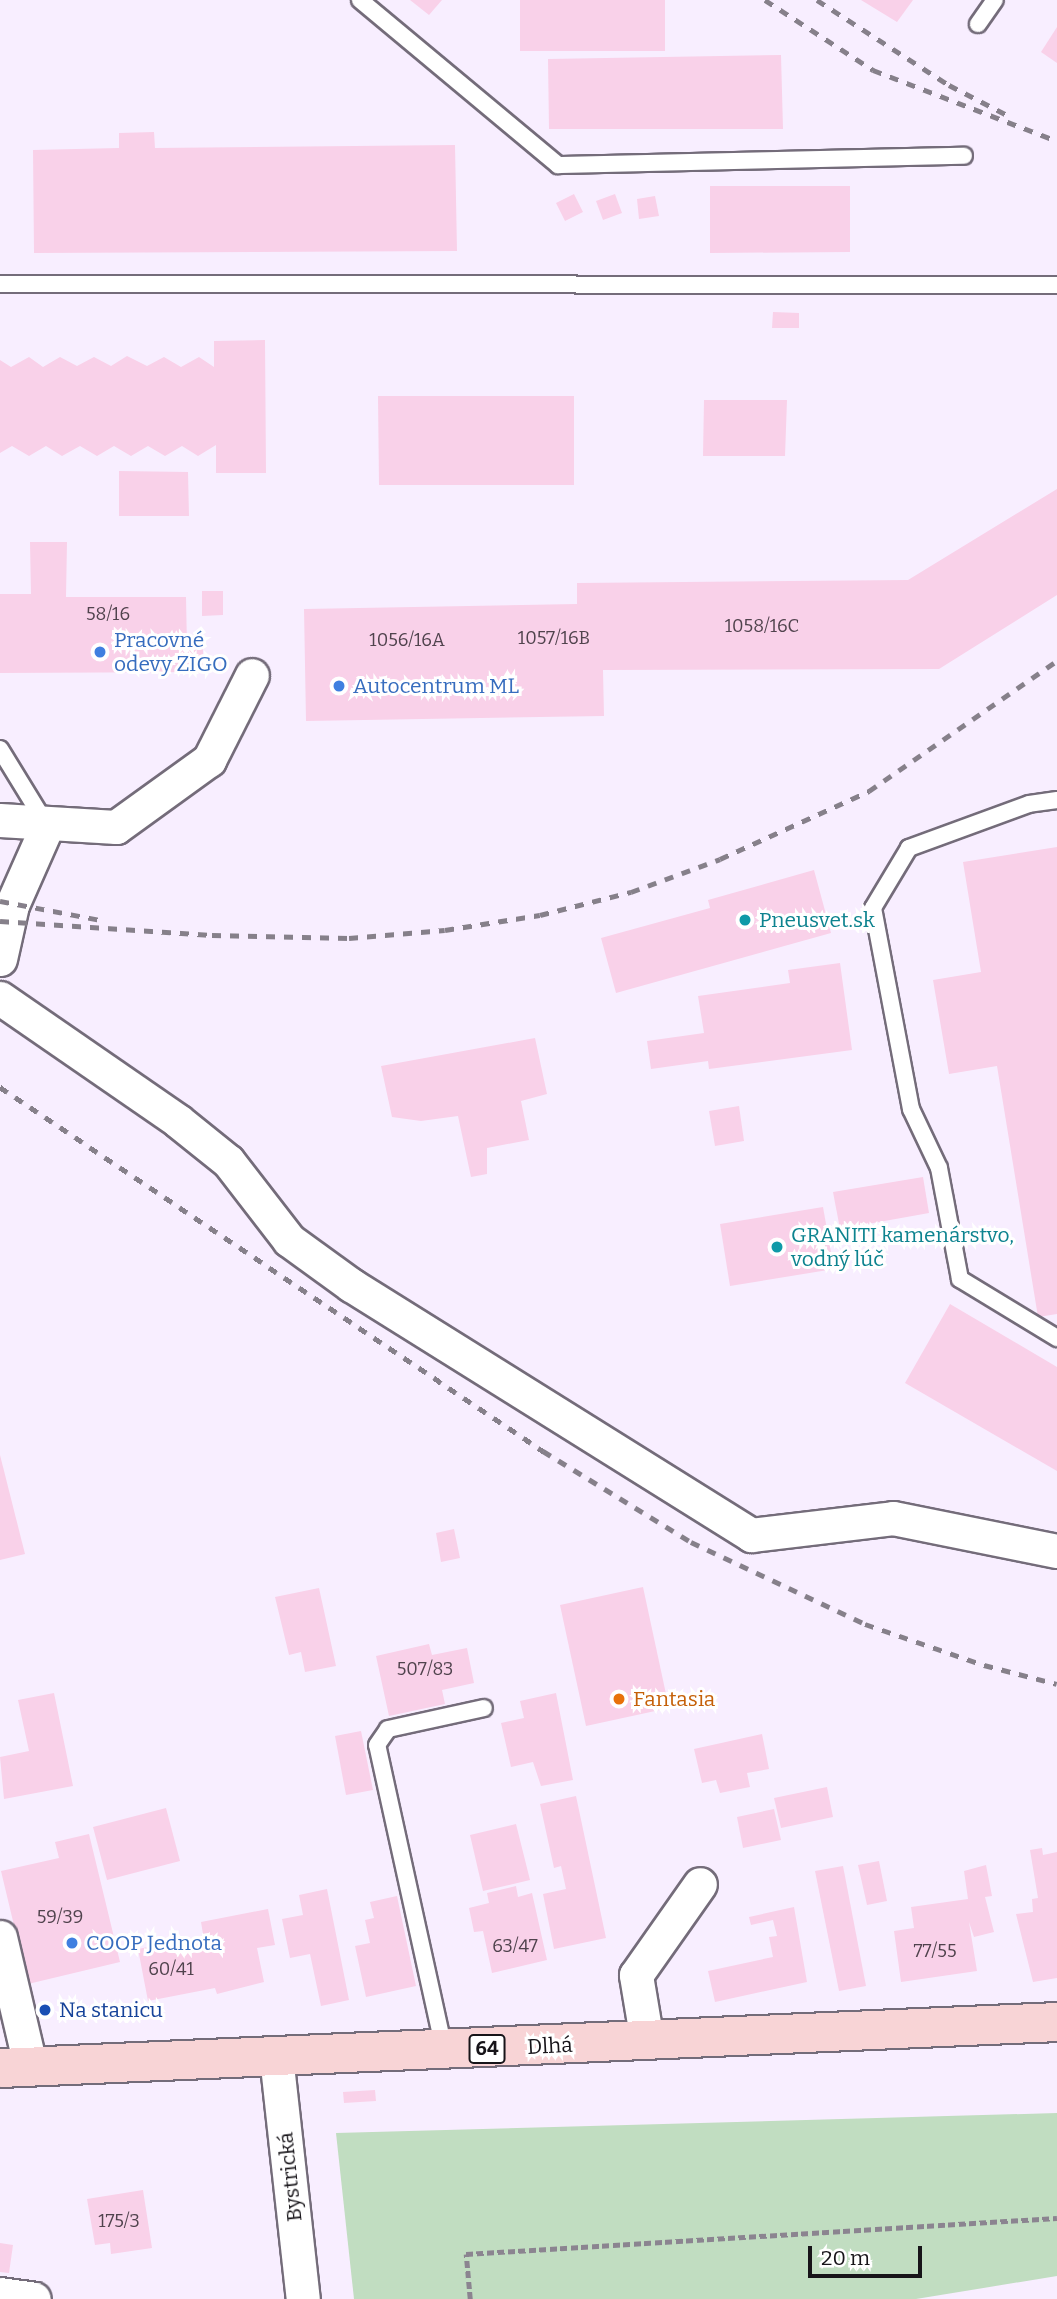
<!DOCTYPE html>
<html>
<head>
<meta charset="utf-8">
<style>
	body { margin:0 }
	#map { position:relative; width:1057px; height:2299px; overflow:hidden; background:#f8eeff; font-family:Bitter,serif }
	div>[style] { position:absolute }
	.green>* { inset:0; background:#c1ddc1 }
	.building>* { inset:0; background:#f9d1e9 }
	.path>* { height:4.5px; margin-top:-2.25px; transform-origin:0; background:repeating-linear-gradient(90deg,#8b8490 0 7px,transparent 0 10.5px) }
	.roads { filter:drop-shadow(2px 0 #746c7a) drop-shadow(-2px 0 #746c7a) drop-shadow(0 2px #746c7a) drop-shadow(0 -2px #746c7a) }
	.lane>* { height:16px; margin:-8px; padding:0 8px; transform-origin:8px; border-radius:8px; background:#fff }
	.street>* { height:33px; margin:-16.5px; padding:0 16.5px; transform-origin:16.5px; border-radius:16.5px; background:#fff }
	.primary>* { height:38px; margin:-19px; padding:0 19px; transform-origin:19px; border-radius:19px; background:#f8d4d6 }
	.rail>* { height:5px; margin-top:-2.5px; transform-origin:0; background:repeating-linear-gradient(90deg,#86808a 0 9px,transparent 0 18px) }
	.dots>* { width:19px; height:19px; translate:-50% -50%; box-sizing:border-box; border:4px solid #fff; border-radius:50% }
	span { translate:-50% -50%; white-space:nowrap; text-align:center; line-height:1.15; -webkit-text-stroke:6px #fff; paint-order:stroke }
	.number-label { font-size:18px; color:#50434d }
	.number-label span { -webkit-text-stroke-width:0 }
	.shield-label span { padding:2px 5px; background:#fff; border:2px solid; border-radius:5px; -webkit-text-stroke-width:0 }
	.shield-label { font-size:19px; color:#171419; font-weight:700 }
	.shop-label { font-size:21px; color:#366cbe }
	.left { translate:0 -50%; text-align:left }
	.culture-label { font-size:21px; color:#0d838f }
	.food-label { font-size:21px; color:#c56008 }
	.transit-label { font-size:21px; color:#164399 }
	.street-label { font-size:21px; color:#171419 }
	.scale { position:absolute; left:808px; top:2246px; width:114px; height:32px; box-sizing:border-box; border:4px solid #171419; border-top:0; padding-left:9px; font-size:21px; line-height:24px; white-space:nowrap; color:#171419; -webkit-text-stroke:5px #fff; paint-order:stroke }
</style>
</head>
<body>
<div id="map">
	<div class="green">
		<i style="clip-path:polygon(1057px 2113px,1057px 2276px,916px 2299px,354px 2299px,336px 2133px)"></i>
	</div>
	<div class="building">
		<i style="clip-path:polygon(410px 0,442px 0,429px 15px)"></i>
		<i style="clip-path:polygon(520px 0,665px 0,665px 51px,520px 51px)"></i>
		<i style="clip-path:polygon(861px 0,913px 0,897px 22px)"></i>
		<i style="clip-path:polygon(1057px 27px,1057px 63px,1041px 52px)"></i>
		<i style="clip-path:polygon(781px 55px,783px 129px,549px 129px,548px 59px)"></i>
		<i style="clip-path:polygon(154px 132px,155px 148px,455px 145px,457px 251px,34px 253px,33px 150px,119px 148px,119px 133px)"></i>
		<i style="clip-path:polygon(710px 186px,850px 186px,850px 252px,710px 253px)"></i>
		<i style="clip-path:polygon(574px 194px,583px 212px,565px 221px,556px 203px)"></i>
		<i style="clip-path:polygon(615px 194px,622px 213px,603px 220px,596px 201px)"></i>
		<i style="clip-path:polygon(655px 196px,659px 216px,639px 219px,637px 199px)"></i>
		<i style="clip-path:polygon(773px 312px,799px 313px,799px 328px,772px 328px)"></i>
		<i style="clip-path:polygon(265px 340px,266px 473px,216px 473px,216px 445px,198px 456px,182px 446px,165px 456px,148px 446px,131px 456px,114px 446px,97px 456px,80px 446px,62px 456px,46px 446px,29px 456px,12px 446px,0 453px,0 360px,11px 367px,29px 357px,43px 367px,60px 357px,77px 366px,94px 357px,111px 366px,127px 356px,147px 366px,164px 357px,181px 367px,199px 357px,214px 367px,214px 341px)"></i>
		<i style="clip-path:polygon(378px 396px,574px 396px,574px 485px,379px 485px)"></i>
		<i style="clip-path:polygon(704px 400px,787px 400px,785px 456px,703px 456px)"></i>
		<i style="clip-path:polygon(119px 471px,188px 472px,189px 516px,119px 516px)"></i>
		<i style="clip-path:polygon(1057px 489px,1057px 595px,939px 669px,603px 670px,604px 716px,306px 721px,304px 609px,577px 604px,577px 583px,908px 580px)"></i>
		<i style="clip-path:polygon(30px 542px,67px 542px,66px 597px,186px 597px,187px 647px,203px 647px,203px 672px,0 673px,0 594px,31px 594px)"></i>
		<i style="clip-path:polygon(202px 591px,223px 591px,223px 615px,202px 616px)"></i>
		<i style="clip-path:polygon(1057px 847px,1057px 1314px,1038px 1317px,997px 1066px,949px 1074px,933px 980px,981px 972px,963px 862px)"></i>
		<i style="clip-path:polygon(814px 870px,831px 933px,616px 993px,601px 938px,710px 908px,708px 900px)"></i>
		<i style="clip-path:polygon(840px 963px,852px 1050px,709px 1069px,708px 1061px,651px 1069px,647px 1041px,704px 1033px,698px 996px,790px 983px,788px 970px)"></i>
		<i style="clip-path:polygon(535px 1038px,547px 1094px,521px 1101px,529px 1140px,487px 1148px,487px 1174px,471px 1177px,458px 1116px,421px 1121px,392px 1117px,381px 1066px)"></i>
		<i style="clip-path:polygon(739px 1106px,744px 1141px,715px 1146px,709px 1111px)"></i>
		<i style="clip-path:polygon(923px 1177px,929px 1213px,840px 1229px,833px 1192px)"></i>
		<i style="clip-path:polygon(823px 1207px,834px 1269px,730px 1286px,720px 1224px)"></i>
		<i style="clip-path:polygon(950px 1304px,1057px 1367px,1057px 1471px,905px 1383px)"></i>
		<i style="clip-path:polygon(0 1455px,25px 1554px,0 1560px)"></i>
		<i style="clip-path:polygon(454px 1529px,460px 1558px,441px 1562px,436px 1533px)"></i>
		<i style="clip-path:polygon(643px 1587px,669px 1708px,586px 1726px,560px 1605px)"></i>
		<i style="clip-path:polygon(319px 1588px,336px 1666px,305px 1672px,301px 1652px,289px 1655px,275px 1597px)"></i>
		<i style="clip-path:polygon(429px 1644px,432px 1655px,467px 1648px,474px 1683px,442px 1690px,445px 1704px,389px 1716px,376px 1656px)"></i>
		<i style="clip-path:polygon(54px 1693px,73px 1786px,4px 1799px,0 1757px,29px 1751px,18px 1700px)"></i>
		<i style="clip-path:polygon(556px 1693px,573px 1780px,541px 1786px,533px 1762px,511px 1767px,501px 1723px,524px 1718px,520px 1701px)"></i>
		<i style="clip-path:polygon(361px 1731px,373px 1790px,346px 1795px,335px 1736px)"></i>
		<i style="clip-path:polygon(762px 1734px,769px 1769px,747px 1773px,750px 1787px,720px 1793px,716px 1780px,702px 1783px,694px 1749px)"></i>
		<i style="clip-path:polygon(827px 1787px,833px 1817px,781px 1828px,774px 1798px)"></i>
		<i style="clip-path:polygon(576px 1796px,606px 1938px,554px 1949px,543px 1894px,566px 1889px,561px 1866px,554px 1868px,540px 1804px)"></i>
		<i style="clip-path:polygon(166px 1808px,180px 1861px,107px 1880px,93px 1827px)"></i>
		<i style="clip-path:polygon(774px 1809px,781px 1840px,743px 1848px,737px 1817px)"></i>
		<i style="clip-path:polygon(516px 1824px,530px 1880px,483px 1891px,470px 1835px)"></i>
		<i style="clip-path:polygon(89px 1834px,120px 1962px,28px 1984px,1px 1871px,59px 1858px,55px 1842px)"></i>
		<i style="clip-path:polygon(1042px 1848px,1043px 1855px,1057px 1852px,1057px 1978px,1033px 1982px,1016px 1914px,1033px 1912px,1032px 1899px,1038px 1898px,1030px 1850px)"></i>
		<i style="clip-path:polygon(879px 1861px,887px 1901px,867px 1905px,858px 1865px)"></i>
		<i style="clip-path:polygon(986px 1865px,992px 1896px,985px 1897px,994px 1932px,974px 1937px,969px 1922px,977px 1971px,901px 1982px,894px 1931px,914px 1928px,911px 1907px,968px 1899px,964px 1871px)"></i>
		<i style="clip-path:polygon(843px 1866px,866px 1986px,839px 1991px,815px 1871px)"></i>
		<i style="clip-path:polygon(516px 1886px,518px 1897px,532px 1893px,547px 1960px,492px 1973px,483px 1931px,474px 1932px,469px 1908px,489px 1903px,487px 1893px)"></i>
		<i style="clip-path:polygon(327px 1889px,349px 2000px,321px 2006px,310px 1954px,290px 1958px,282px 1919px,303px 1915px,299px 1895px)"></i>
		<i style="clip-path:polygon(397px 1896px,416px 1986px,366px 1997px,355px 1946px,370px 1943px,365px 1920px,374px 1918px,370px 1902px)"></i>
		<i style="clip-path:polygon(794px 1907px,807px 1982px,715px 2002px,708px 1971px,773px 1957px,769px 1937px,777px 1936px,773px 1920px,751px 1925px,749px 1917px)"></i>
		<i style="clip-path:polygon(268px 1909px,275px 1945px,257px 1948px,264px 1982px,217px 1994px,215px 1988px,148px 2001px,138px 1949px,194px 1938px,195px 1942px,204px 1940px,201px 1922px)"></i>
		<i style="clip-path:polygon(375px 2090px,376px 2101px,344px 2103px,343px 2092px)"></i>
		<i style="clip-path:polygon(143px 2190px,152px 2248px,111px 2254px,110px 2243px,95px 2245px,87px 2199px)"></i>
		<i style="clip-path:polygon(0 2243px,13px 2245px,9px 2273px,0 2272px)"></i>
	</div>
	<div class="path">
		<i style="left:470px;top:2299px;width:45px;rotate:-95.1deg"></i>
		<i style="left:466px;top:2254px;width:592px;rotate:-3.49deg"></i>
	</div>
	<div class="roads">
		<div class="lane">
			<i style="left:360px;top:0;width:258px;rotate:39.8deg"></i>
			<i style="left:558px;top:165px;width:406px;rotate:-1.3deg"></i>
			<i style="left:978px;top:24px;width:29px;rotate:-55deg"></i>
			<i style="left:0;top:284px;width:1057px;rotate:0.05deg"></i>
			<i style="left:0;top:749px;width:88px;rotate:58.5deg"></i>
			<i style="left:1057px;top:800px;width:28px;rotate:172deg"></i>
			<i style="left:1029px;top:804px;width:128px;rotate:159.9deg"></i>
			<i style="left:909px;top:848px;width:70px;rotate:121deg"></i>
			<i style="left:873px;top:908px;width:205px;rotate:79.3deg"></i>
			<i style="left:911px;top:1109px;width:65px;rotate:64.6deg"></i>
			<i style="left:939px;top:1168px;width:113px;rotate:79.3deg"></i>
			<i style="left:960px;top:1279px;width:114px;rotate:31.3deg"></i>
			<i style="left:444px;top:2049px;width:311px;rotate:-102.4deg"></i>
			<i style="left:377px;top:1745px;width:19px;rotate:-55deg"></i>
			<i style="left:388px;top:1729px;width:98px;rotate:-12.3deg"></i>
		</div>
		<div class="street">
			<i style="left:0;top:820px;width:116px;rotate:3.5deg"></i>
			<i style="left:116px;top:827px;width:115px;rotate:-35.8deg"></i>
			<i style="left:209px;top:760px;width:95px;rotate:-63.2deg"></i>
			<i style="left:0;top:959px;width:55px;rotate:-77.5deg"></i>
			<i style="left:12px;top:905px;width:86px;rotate:-66.1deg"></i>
			<i style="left:0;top:998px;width:216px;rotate:34.6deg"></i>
			<i style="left:178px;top:1121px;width:64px;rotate:38.7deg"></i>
			<i style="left:228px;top:1161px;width:100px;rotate:52.3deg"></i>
			<i style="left:289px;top:1240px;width:77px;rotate:36deg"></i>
			<i style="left:351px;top:1285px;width:472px;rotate:32deg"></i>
			<i style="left:751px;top:1535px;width:143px;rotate:-6.8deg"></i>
			<i style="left:893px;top:1518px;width:167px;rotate:11.4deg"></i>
			<i style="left:0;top:1937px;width:131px;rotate:76.8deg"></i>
			<i style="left:647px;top:2041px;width:67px;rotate:-99.5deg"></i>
			<i style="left:636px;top:1975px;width:111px;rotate:-54.9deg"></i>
			<i style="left:276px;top:2056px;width:244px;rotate:83.7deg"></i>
			<i style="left:0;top:2294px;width:34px;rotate:8deg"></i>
		</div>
		<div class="primary">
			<i style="left:0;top:2068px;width:1058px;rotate:-2.49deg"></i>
		</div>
	</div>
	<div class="rail">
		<i style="left:765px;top:0;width:129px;rotate:32.9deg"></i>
		<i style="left:873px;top:70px;width:197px;rotate:21.1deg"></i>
		<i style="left:817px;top:0;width:157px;rotate:32.8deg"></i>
		<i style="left:949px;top:85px;width:68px;rotate:27.3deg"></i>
		<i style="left:0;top:901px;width:103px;rotate:10.7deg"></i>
		<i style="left:0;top:921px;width:212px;rotate:3.8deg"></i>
		<i style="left:212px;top:935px;width:137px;rotate:1.3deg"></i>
		<i style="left:349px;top:938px;width:96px;rotate:-4.8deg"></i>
		<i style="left:445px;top:930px;width:96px;rotate:-9deg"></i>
		<i style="left:540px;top:915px;width:94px;rotate:-14.2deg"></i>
		<i style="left:631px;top:892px;width:95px;rotate:-20.3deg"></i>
		<i style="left:720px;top:859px;width:164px;rotate:-24.5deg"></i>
		<i style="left:869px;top:791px;width:229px;rotate:-34.7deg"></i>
		<i style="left:0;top:1087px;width:654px;rotate:33.84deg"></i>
		<i style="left:543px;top:1451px;width:174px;rotate:31.6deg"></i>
		<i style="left:691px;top:1542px;width:192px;rotate:25.2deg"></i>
		<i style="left:865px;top:1624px;width:126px;rotate:19deg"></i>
		<i style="left:984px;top:1665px;width:75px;rotate:14.6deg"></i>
	</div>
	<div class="dots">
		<i style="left:100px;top:652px;background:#3f7fe0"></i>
		<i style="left:339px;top:686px;background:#3f7fe0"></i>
		<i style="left:745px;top:920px;background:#0f9aa8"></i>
		<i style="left:777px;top:1247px;background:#0f9aa8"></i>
		<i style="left:619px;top:1699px;background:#e8710a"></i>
		<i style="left:72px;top:1943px;background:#3f7fe0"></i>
		<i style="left:45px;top:2010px;background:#1a4fb4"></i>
	</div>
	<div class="number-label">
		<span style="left:108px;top:614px">58/16</span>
		<span style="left:762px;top:626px">1058/16C</span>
		<span style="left:554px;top:638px">1057/16B</span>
		<span style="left:407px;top:640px">1056/16A</span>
		<span style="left:425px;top:1669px">507/83</span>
		<span style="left:60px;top:1917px">59/39</span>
		<span style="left:515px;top:1946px">63/47</span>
		<span style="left:935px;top:1951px">77/55</span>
		<span style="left:171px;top:1969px">60/41</span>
		<span style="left:119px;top:2221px">175/3</span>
	</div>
	<div class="shield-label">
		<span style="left:487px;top:2049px">64</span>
	</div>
	<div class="shop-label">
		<span class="left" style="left:114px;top:652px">Pracovné<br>odevy ZIGO</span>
		<span class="left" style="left:353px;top:686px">Autocentrum ML</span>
		<span class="left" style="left:86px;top:1943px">COOP Jednota</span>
	</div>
	<div class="culture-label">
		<span class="left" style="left:759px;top:920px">Pneusvet.sk</span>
		<span class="left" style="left:791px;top:1247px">GRANITI kamenárstvo,<br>vodný lúč</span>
	</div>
	<div class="food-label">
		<span class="left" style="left:633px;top:1699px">Fantasia</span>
	</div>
	<div class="transit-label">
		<span class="left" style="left:59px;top:2010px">Na stanicu</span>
	</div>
	<div class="street-label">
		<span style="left:550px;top:2046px;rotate:-3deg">Dlhá</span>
		<span style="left:290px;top:2177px;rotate:-96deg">Bystrická</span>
	</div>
	<div class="scale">20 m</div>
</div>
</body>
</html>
